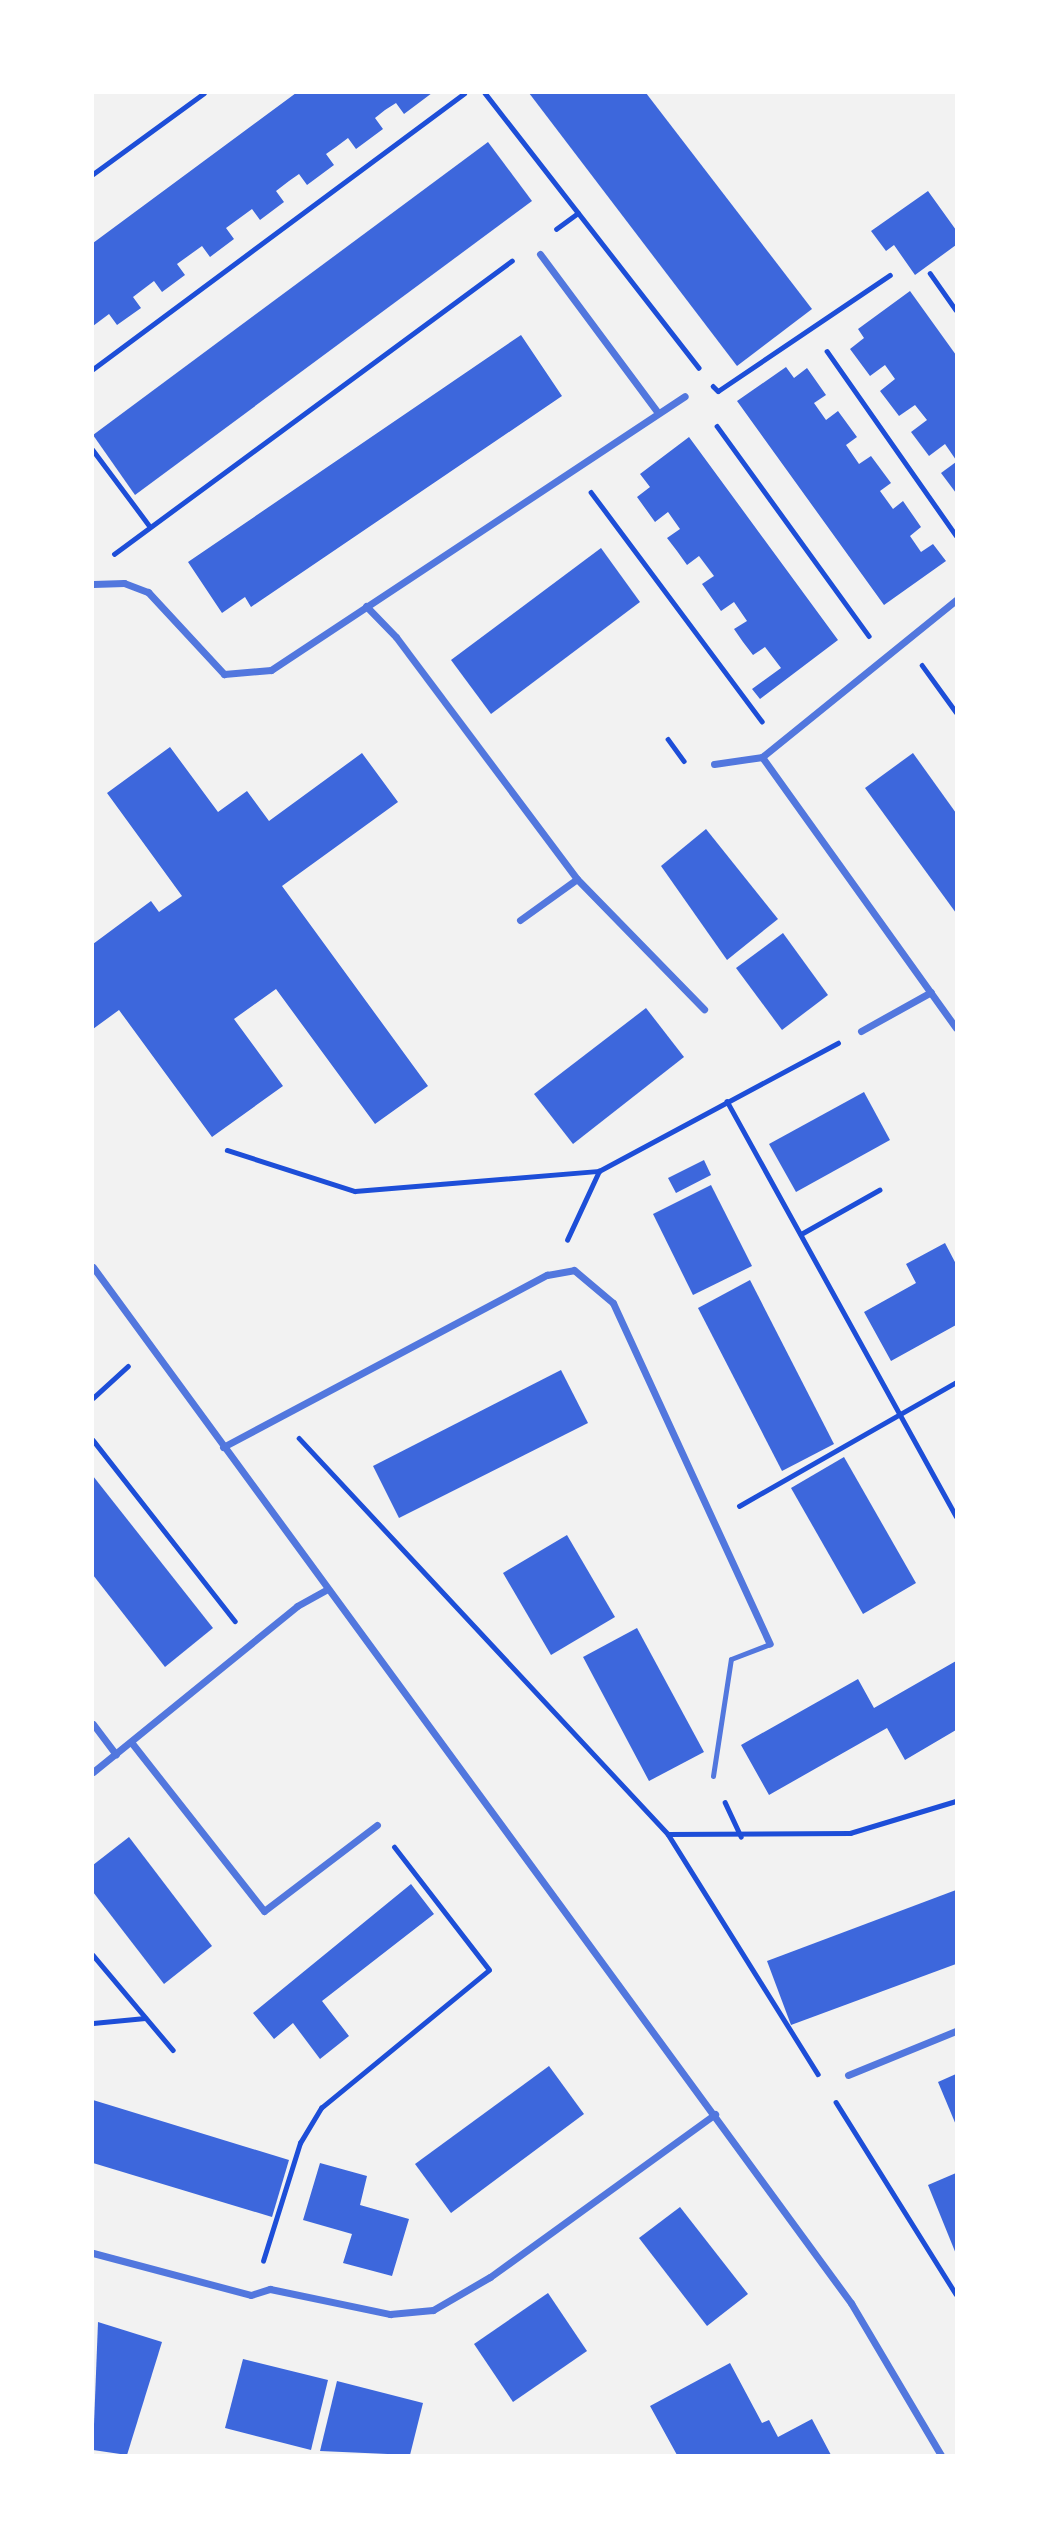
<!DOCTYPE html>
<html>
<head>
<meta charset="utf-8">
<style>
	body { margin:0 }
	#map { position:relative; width:1049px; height:2548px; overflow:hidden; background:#f2f2f2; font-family:"Exo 2",sans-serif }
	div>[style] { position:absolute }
	.building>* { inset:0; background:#3d67dc }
	.path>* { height:4.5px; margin:-2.25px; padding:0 2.25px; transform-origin:2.25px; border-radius:2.25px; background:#1d4ed8 }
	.service>* { height:5px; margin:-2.5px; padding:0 2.5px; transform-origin:2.5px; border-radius:2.5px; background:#5277de }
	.minor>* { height:7px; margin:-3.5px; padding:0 3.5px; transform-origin:3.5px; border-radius:3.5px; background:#5277de }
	span { translate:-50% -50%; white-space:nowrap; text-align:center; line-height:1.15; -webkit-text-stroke:7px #fff; paint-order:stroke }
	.frame { position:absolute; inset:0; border:94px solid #fff; pointer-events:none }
</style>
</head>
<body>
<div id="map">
	<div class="building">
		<i style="clip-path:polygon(296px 93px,432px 93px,404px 114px,396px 103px,385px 110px,375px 118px,383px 129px,356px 149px,348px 138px,336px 147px,326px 154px,334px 165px,307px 185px,299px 174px,289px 181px,276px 191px,284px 202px,260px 220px,252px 209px,226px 228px,234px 239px,210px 257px,202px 246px,177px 264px,185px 275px,162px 292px,154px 281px,133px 297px,141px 308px,117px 325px,109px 314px,93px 326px,93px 243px)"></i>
		<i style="clip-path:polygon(529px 93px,646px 93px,812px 309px,737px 366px)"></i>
		<i style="clip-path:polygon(488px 142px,532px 201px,135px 495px,93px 435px)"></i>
		<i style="clip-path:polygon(928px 191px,956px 230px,956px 245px,915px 275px,894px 245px,886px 251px,871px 231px)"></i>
		<i style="clip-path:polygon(910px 291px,956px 355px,956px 460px,945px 444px,929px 456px,911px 432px,927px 420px,915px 405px,899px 416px,880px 391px,895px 379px,885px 365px,870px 376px,850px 349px,864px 338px,858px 329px)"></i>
		<i style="clip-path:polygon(521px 335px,562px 396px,251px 607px,245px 597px,222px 613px,188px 562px)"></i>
		<i style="clip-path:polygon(786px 367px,794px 378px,807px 368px,826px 395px,814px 403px,826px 420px,838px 411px,857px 437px,846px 445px,859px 464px,871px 456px,891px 483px,880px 491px,893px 509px,903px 501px,921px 527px,910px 536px,921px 552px,933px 544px,946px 561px,884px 605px,737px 401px)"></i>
		<i style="clip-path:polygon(689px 437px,838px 640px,760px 699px,752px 689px,781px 668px,765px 647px,753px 655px,743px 642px,734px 629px,747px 621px,734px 602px,721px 611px,702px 584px,714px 576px,699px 556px,687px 565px,677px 551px,667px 538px,680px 529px,668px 512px,655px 522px,637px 497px,650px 487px,640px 474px)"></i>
		<i style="clip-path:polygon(956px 462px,956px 493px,941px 473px)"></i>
		<i style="clip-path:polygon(601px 548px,640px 602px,491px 714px,451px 660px)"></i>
		<i style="clip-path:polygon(170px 747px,218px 812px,247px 791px,269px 821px,362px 753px,398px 802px,282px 886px,428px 1086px,375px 1124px,276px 989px,234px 1019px,283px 1086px,212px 1137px,119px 1010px,93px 1029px,93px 944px,151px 901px,159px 912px,182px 896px,107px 793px)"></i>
		<i style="clip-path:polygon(913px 753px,956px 813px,956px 913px,865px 788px)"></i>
		<i style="clip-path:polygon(706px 829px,778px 919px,727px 960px,661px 866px)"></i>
		<i style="clip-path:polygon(783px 933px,828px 995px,782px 1030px,736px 968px)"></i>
		<i style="clip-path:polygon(646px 1008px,684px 1057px,573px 1144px,534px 1094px)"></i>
		<i style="clip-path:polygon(864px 1092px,890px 1140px,796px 1192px,769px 1144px)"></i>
		<i style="clip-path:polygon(704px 1160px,711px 1175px,676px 1193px,668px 1178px)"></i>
		<i style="clip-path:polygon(711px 1185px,752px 1266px,693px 1295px,653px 1214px)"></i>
		<i style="clip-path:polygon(945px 1243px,956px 1264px,956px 1325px,891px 1361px,864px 1312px,916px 1283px,906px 1264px)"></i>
		<i style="clip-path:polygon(750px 1280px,834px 1444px,782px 1471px,698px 1308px)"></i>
		<i style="clip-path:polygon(561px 1370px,588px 1423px,399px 1518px,373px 1466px)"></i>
		<i style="clip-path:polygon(844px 1457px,916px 1583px,863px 1614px,791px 1488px)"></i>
		<i style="clip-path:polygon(93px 1476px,213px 1628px,165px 1667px,93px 1575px)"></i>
		<i style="clip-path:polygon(567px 1535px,615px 1617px,551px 1655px,503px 1573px)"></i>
		<i style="clip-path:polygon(637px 1628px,704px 1752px,649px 1781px,583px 1657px)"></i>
		<i style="clip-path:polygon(956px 1661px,956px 1730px,905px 1760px,887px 1728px,769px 1795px,741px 1745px,858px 1679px,874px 1708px)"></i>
		<i style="clip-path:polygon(129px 1837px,212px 1946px,164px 1984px,93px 1892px,93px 1865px)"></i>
		<i style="clip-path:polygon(411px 1884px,434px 1914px,322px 2001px,349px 2036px,320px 2059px,293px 2023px,274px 2039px,253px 2013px)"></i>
		<i style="clip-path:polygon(956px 1890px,956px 1964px,791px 2025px,767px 1961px)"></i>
		<i style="clip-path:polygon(549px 2066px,584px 2114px,451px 2213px,415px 2164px)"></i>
		<i style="clip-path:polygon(956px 2074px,956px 2125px,938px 2082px)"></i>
		<i style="clip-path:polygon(93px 2100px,289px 2160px,272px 2217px,93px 2163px)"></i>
		<i style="clip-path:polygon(320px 2163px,367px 2176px,360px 2205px,409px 2219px,392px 2276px,343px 2263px,352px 2234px,303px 2220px)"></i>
		<i style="clip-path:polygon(956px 2173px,956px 2254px,928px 2185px)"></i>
		<i style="clip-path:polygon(680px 2207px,748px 2294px,707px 2326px,639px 2238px)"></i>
		<i style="clip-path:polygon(548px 2293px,587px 2351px,513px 2402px,474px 2344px)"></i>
		<i style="clip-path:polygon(98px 2322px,162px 2342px,127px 2455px,93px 2450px)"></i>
		<i style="clip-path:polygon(243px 2359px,328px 2380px,311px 2450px,225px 2428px)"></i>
		<i style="clip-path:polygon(730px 2363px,762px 2423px,769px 2420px,778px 2437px,812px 2419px,831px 2455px,677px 2455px,650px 2406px)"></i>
		<i style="clip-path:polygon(337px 2381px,423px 2403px,410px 2455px,320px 2451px)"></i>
	</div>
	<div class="path">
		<i style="left:485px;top:93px;width:348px;rotate:52.1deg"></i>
		<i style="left:93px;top:174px;width:137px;rotate:-36.1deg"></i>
		<i style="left:556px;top:229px;width:27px;rotate:-36deg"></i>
		<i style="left:930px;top:273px;width:45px;rotate:54.9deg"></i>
		<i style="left:827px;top:351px;width:225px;rotate:55deg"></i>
		<i style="left:93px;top:369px;width:462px;rotate:-36.6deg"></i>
		<i style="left:713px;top:386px;width:7px;rotate:45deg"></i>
		<i style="left:718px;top:391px;width:207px;rotate:-34deg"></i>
		<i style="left:717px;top:426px;width:259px;rotate:54.1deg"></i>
		<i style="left:93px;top:450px;width:94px;rotate:53.3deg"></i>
		<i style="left:591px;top:492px;width:286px;rotate:53.3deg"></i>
		<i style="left:114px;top:554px;width:494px;rotate:-36.4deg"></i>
		<i style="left:922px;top:665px;width:58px;rotate:54.1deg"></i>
		<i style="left:668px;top:739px;width:27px;rotate:54deg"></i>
		<i style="left:727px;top:1101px;width:474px;rotate:61.1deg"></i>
		<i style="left:227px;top:1150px;width:134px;rotate:17.8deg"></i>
		<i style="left:355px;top:1191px;width:245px;rotate:-4.7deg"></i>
		<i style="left:599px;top:1171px;width:271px;rotate:-28.2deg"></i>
		<i style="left:801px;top:1234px;width:90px;rotate:-29.4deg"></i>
		<i style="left:567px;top:1240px;width:76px;rotate:-65.1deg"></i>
		<i style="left:93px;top:1398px;width:47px;rotate:-42.4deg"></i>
		<i style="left:299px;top:1438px;width:541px;rotate:47.02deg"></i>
		<i style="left:668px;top:1834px;width:283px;rotate:58deg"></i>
		<i style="left:93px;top:1440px;width:230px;rotate:51.9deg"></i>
		<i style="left:739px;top:1506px;width:250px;rotate:-29.7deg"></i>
		<i style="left:725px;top:1802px;width:38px;rotate:65deg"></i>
		<i style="left:668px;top:1834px;width:182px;rotate:-0.3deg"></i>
		<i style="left:850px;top:1833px;width:111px;rotate:-16.8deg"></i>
		<i style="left:93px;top:1955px;width:124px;rotate:49.9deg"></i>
		<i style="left:93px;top:2023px;width:52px;rotate:-5.5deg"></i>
		<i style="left:836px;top:2102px;width:226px;rotate:58deg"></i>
		<i style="left:263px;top:2261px;width:124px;rotate:-72.6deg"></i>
		<i style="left:300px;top:2143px;width:41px;rotate:-59deg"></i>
		<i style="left:321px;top:2108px;width:217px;rotate:-39.4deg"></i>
		<i style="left:489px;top:1970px;width:155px;rotate:-127.7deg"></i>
	</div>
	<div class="service">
		<i style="left:713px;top:1776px;width:118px;rotate:-81.3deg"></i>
		<i style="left:731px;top:1659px;width:42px;rotate:-21deg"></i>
	</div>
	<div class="minor">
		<i style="left:540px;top:254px;width:198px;rotate:53.4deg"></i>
		<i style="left:93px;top:584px;width:31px;rotate:-2deg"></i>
		<i style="left:124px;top:583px;width:26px;rotate:21deg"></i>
		<i style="left:148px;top:592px;width:112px;rotate:47.2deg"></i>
		<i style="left:224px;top:674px;width:47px;rotate:-4.9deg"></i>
		<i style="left:271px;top:670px;width:496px;rotate:-33.5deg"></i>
		<i style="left:366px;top:606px;width:43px;rotate:45.9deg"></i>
		<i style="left:396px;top:637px;width:302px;rotate:53.2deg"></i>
		<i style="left:577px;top:879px;width:182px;rotate:45.7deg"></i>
		<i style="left:762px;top:757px;width:333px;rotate:54.4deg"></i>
		<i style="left:714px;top:764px;width:49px;rotate:-8.3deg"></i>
		<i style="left:762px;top:757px;width:250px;rotate:-39deg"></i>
		<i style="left:520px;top:920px;width:70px;rotate:-35.7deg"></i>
		<i style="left:861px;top:1031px;width:80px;rotate:-29.1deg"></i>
		<i style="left:93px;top:1267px;width:1284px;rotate:53.81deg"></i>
		<i style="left:851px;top:2303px;width:177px;rotate:59.4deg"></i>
		<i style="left:223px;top:1447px;width:367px;rotate:-28deg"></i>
		<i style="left:547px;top:1275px;width:27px;rotate:-10deg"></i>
		<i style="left:574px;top:1270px;width:51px;rotate:40.2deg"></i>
		<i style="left:613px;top:1303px;width:375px;rotate:65.3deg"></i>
		<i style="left:93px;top:1724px;width:38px;rotate:53deg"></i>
		<i style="left:131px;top:1742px;width:215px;rotate:51.8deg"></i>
		<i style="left:264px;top:1911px;width:142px;rotate:-37.3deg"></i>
		<i style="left:93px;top:1772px;width:263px;rotate:-39.1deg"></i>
		<i style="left:297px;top:1606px;width:33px;rotate:-29deg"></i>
		<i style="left:848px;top:2075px;width:117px;rotate:-22.2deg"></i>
		<i style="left:93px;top:2253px;width:163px;rotate:14.9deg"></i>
		<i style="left:251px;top:2295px;width:20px;rotate:-18deg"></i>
		<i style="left:270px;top:2289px;width:123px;rotate:11.8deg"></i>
		<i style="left:390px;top:2314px;width:43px;rotate:-5.3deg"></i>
		<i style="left:433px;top:2310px;width:66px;rotate:-30.1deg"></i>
		<i style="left:490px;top:2277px;width:278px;rotate:-35.9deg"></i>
	</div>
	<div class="frame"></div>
</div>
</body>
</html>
